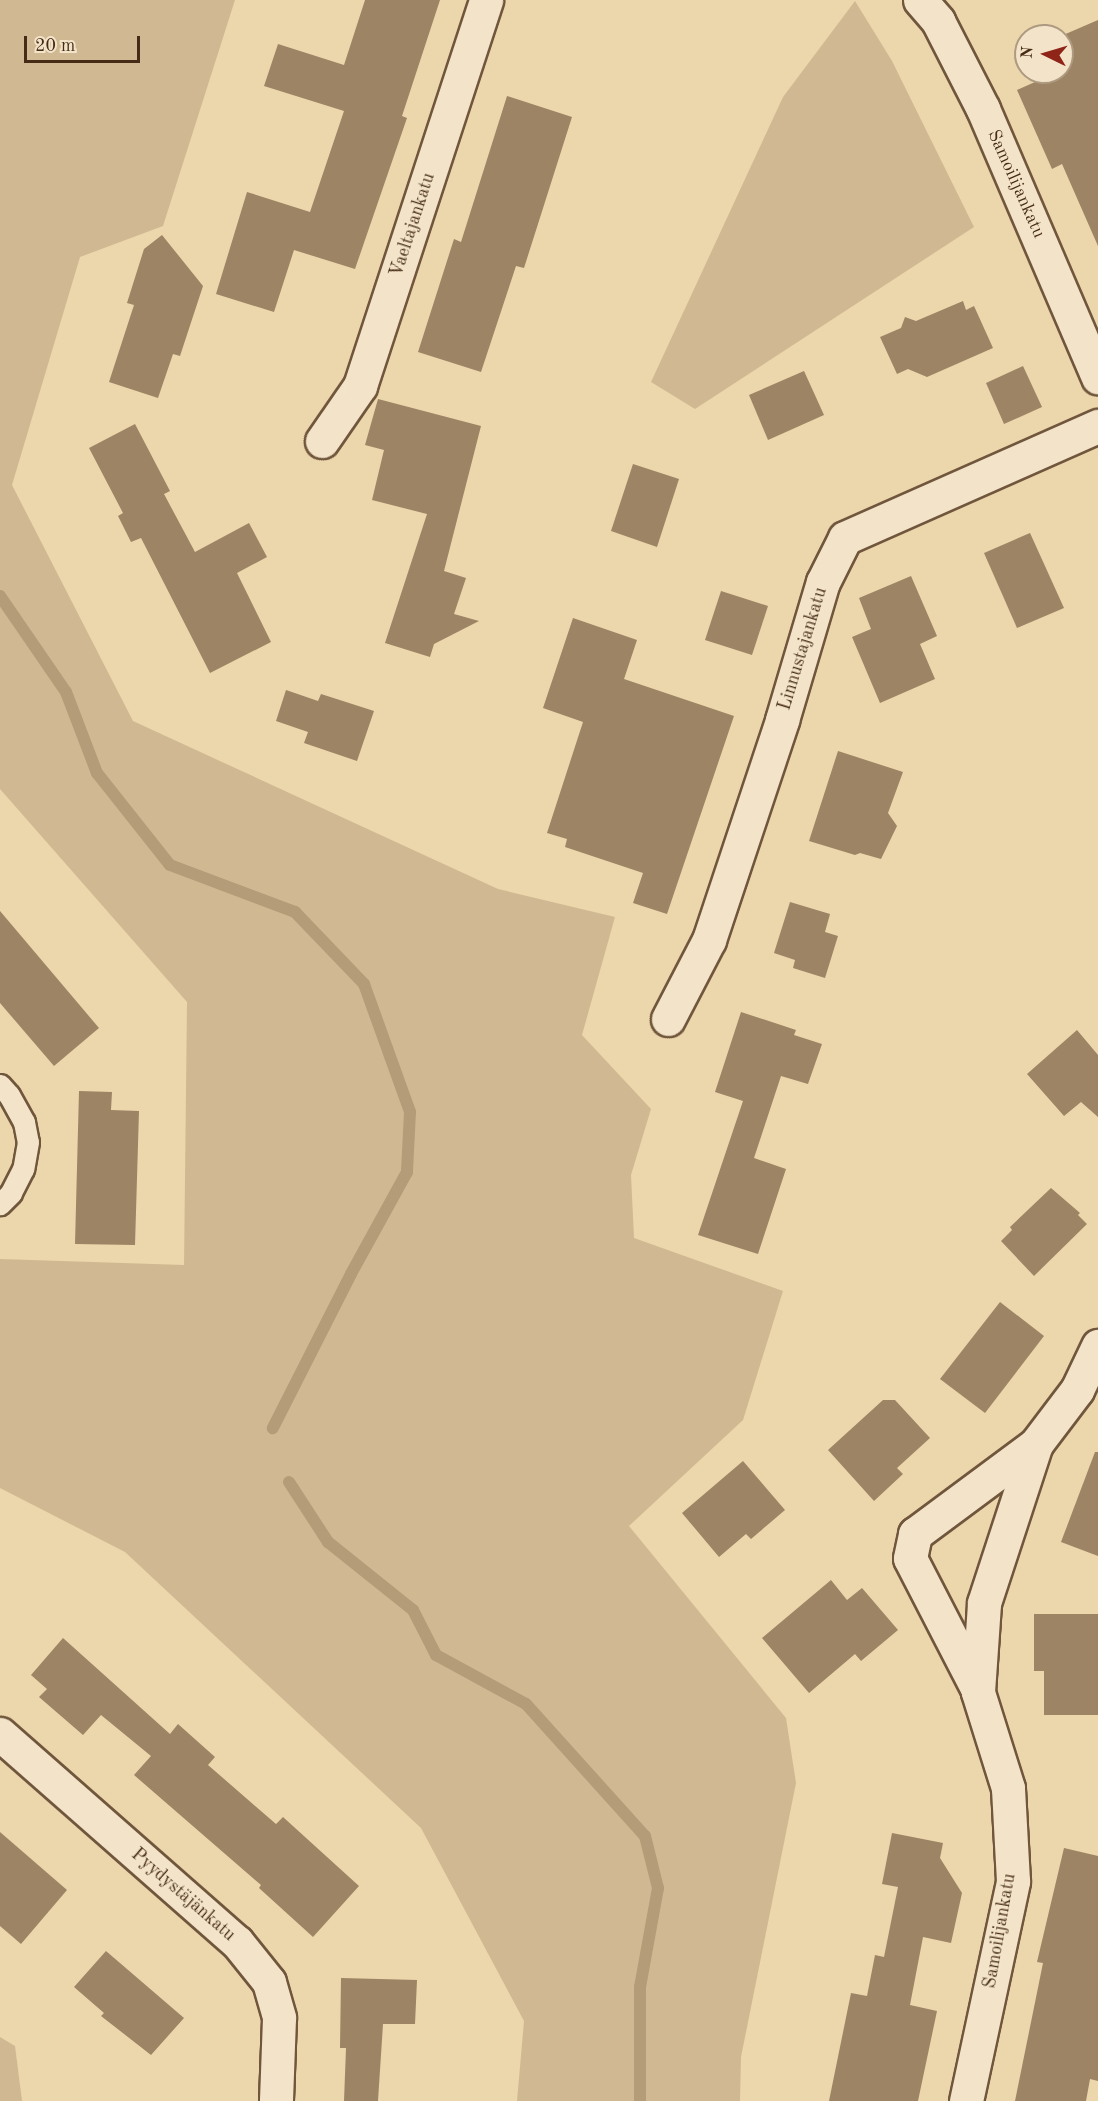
<!DOCTYPE html>
<html>
<head>
<meta charset="utf-8">
<style>
	body { margin:0 }
	#map { position:relative; width:1098px; height:2101px; overflow:hidden; background:#ecd6ac; font-family:"Old Standard TT",serif }
	div>[style] { position:absolute }
	.green>* { inset:0; background:#d0b992 }
	.stream>* { height:12px; margin:-6px; padding:0 6px; transform-origin:6px; border-radius:6px; background:#b49c79 }
	.building>* { inset:0; background:#9c8464 }
	.roads { filter:drop-shadow(2px 0 #70563c) drop-shadow(-2px 0 #70563c) drop-shadow(0 2px #70563c) drop-shadow(0 -2px #70563c) }
	.service>* { height:21px; margin:-10.5px; padding:0 10.5px; transform-origin:10.5px; border-radius:10.5px; background:#f3e4c9 }
	.minor>* { height:33px; margin:-16.5px; padding:0 16.5px; transform-origin:16.5px; border-radius:16.5px; background:#f3e4c9 }
	span { translate:-50% -50%; white-space:nowrap; text-align:center; line-height:1.15; -webkit-text-stroke:4.5px #f3e4c9; paint-order:stroke }
	.street-label { font-size:18px; color:#462b16 }
	.north { position:absolute; left:1014px; top:24px; width:60px; height:60px; box-sizing:border-box; background:#f3e4c9; border:2px solid #ae9a81; border-radius:50%; rotate:275deg; font-size:16px; font-weight:700; line-height:24px; text-align:center; color:#462b16 }
	.north::after { content:''; display:block; margin:auto; width:21px; height:27px; background:#8f2418; clip-path:polygon(50% 0,100% 100%,50% 72%,0 100%) }
	.scale { position:absolute; left:24px; top:36px; width:116px; height:27px; box-sizing:border-box; border:3px solid #462b16; border-top:0; padding-left:8px; font-size:18px; line-height:21px; white-space:nowrap; color:#462b16; -webkit-text-stroke:4px #f3e4c9; paint-order:stroke }
</style>
</head>
<body>
<div id="map">
	<div class="green">
		<i style="clip-path:polygon(0 0,235px 0,163px 226px,80px 257px,12px 485px,133px 721px,498px 889px,615px 917px,582px 1035px,651px 1109px,631px 1175px,634px 1238px,783px 1291px,743px 1420px,629px 1526px,786px 1718px,796px 1783px,741px 2057px,740px 2101px,517px 2101px,524px 2021px,421px 1828px,125px 1552px,0 1488px,0 1259px,184px 1265px,187px 1002px,0 789px)"></i>
		<i style="clip-path:polygon(855px 1px,892px 61px,974px 227px,695px 409px,651px 382px,783px 97px)"></i>
		<i style="clip-path:polygon(0 2037px,15px 2046px,22px 2101px,0 2101px)"></i>
	</div>
	<div class="stream">
		<i style="left:0;top:596px;width:116px;rotate:55.5deg"></i>
		<i style="left:66px;top:692px;width:87px;rotate:69.1deg"></i>
		<i style="left:97px;top:773px;width:117px;rotate:51.6deg"></i>
		<i style="left:170px;top:865px;width:134px;rotate:20.6deg"></i>
		<i style="left:295px;top:912px;width:100px;rotate:46.2deg"></i>
		<i style="left:364px;top:984px;width:136px;rotate:70.2deg"></i>
		<i style="left:410px;top:1112px;width:60px;rotate:92.9deg"></i>
		<i style="left:407px;top:1172px;width:116px;rotate:118.8deg"></i>
		<i style="left:351px;top:1274px;width:173px;rotate:116.9deg"></i>
		<i style="left:289px;top:1482px;width:72px;rotate:57deg"></i>
		<i style="left:328px;top:1542px;width:109px;rotate:38.7deg"></i>
		<i style="left:413px;top:1610px;width:51px;rotate:62.9deg"></i>
		<i style="left:436px;top:1655px;width:102px;rotate:28.6deg"></i>
		<i style="left:526px;top:1704px;width:178px;rotate:48deg"></i>
		<i style="left:645px;top:1836px;width:54px;rotate:76deg"></i>
		<i style="left:658px;top:1888px;width:101px;rotate:100.3deg"></i>
		<i style="left:640px;top:1987px;width:114px;rotate:90deg"></i>
	</div>
	<div class="building">
		<i style="clip-path:polygon(365px 0,440px 0,402px 116px,407px 118px,355px 269px,294px 250px,274px 312px,216px 294px,247px 192px,310px 212px,344px 111px,264px 86px,278px 44px,344px 65px)"></i>
		<i style="clip-path:polygon(1098px 20px,1098px 246px,1062px 164px,1052px 169px,1017px 90px,1053px 74px,1051px 72px,1062px 72px,1061px 36px)"></i>
		<i style="clip-path:polygon(507px 96px,572px 117px,524px 268px,516px 266px,481px 372px,418px 352px,454px 239px,461px 242px)"></i>
		<i style="clip-path:polygon(162px 235px,203px 286px,180px 356px,173px 354px,158px 398px,109px 382px,134px 305px,127px 303px,144px 249px)"></i>
		<i style="clip-path:polygon(963px 301px,966px 310px,974px 306px,993px 348px,927px 377px,908px 369px,897px 374px,880px 337px,901px 328px,905px 317px,916px 321px)"></i>
		<i style="clip-path:polygon(1023px 366px,1042px 407px,1004px 424px,986px 383px)"></i>
		<i style="clip-path:polygon(804px 371px,824px 415px,768px 440px,749px 395px)"></i>
		<i style="clip-path:polygon(378px 399px,481px 426px,444px 571px,466px 578px,454px 614px,479px 621px,434px 644px,430px 657px,385px 643px,427px 514px,372px 500px,384px 450px,365px 445px)"></i>
		<i style="clip-path:polygon(135px 424px,170px 491px,164px 494px,195px 552px,249px 523px,267px 557px,237px 573px,271px 642px,210px 673px,141px 538px,131px 542px,118px 516px,123px 513px,89px 448px)"></i>
		<i style="clip-path:polygon(633px 464px,679px 479px,657px 547px,611px 531px)"></i>
		<i style="clip-path:polygon(1030px 533px,1064px 608px,1017px 628px,984px 553px)"></i>
		<i style="clip-path:polygon(911px 576px,937px 636px,920px 644px,935px 679px,880px 703px,852px 637px,871px 629px,859px 598px)"></i>
		<i style="clip-path:polygon(721px 591px,768px 606px,752px 655px,705px 640px)"></i>
		<i style="clip-path:polygon(573px 618px,637px 640px,624px 679px,734px 716px,667px 914px,633px 903px,643px 873px,565px 847px,567px 839px,547px 833px,583px 722px,543px 708px)"></i>
		<i style="clip-path:polygon(286px 690px,318px 701px,321px 694px,374px 711px,357px 761px,304px 743px,308px 732px,276px 721px)"></i>
		<i style="clip-path:polygon(838px 751px,903px 772px,888px 813px,897px 826px,881px 859px,860px 853px,855px 855px,809px 841px)"></i>
		<i style="clip-path:polygon(790px 902px,830px 914px,825px 932px,838px 936px,825px 978px,793px 968px,795px 960px,774px 953px)"></i>
		<i style="clip-path:polygon(0 911px,99px 1028px,54px 1066px,0 1003px)"></i>
		<i style="clip-path:polygon(741px 1012px,796px 1030px,794px 1035px,822px 1044px,808px 1084px,781px 1076px,754px 1158px,786px 1169px,758px 1254px,698px 1235px,743px 1101px,715px 1092px)"></i>
		<i style="clip-path:polygon(1077px 1030px,1098px 1055px,1098px 1117px,1081px 1102px,1064px 1116px,1027px 1074px)"></i>
		<i style="clip-path:polygon(79px 1091px,112px 1092px,111px 1110px,139px 1111px,135px 1245px,75px 1244px)"></i>
		<i style="clip-path:polygon(1051px 1188px,1080px 1213px,1078px 1215px,1087px 1224px,1034px 1276px,1001px 1241px,1012px 1230px,1010px 1227px)"></i>
		<i style="clip-path:polygon(1000px 1302px,1044px 1336px,985px 1413px,940px 1379px)"></i>
		<i style="clip-path:polygon(883px 1400px,895px 1400px,930px 1438px,897px 1468px,903px 1474px,874px 1501px,828px 1450px)"></i>
		<i style="clip-path:polygon(1095px 1452px,1098px 1452px,1098px 1556px,1061px 1542px)"></i>
		<i style="clip-path:polygon(743px 1461px,785px 1510px,751px 1539px,746px 1534px,719px 1557px,682px 1513px)"></i>
		<i style="clip-path:polygon(831px 1580px,847px 1600px,862px 1588px,898px 1630px,861px 1661px,855px 1654px,809px 1693px,762px 1638px)"></i>
		<i style="clip-path:polygon(1034px 1614px,1098px 1614px,1098px 1715px,1044px 1715px,1044px 1671px,1034px 1671px)"></i>
		<i style="clip-path:polygon(63px 1638px,170px 1734px,178px 1724px,215px 1757px,208px 1765px,276px 1824px,283px 1817px,359px 1886px,313px 1937px,259px 1888px,261px 1885px,134px 1775px,151px 1756px,101px 1715px,83px 1735px,39px 1697px,47px 1689px,31px 1675px)"></i>
		<i style="clip-path:polygon(0 1832px,67px 1890px,21px 1944px,0 1926px)"></i>
		<i style="clip-path:polygon(892px 1833px,943px 1843px,940px 1858px,962px 1893px,951px 1943px,923px 1937px,910px 2005px,937px 2011px,918px 2101px,829px 2101px,851px 1993px,867px 1996px,875px 1955px,884px 1957px,898px 1887px,882px 1884px)"></i>
		<i style="clip-path:polygon(1064px 1848px,1098px 1856px,1098px 2081px,1090px 2079px,1086px 2101px,1015px 2101px,1043px 1963px,1037px 1962px)"></i>
		<i style="clip-path:polygon(106px 1951px,184px 2018px,151px 2055px,101px 2016px,104px 2013px,74px 1987px)"></i>
		<i style="clip-path:polygon(341px 1978px,417px 1980px,415px 2024px,383px 2024px,378px 2101px,344px 2101px,346px 2048px,340px 2048px)"></i>
	</div>
	<div class="roads">
		<div class="service">
			<i style="left:0;top:1085px;width:13px;rotate:48deg"></i>
			<i style="left:9px;top:1095px;width:31px;rotate:61deg"></i>
			<i style="left:24px;top:1122px;width:20px;rotate:79deg"></i>
			<i style="left:28px;top:1142px;width:27px;rotate:100deg"></i>
			<i style="left:23px;top:1169px;width:27px;rotate:117deg"></i>
			<i style="left:11px;top:1193px;width:16px;rotate:135deg"></i>
		</div>
		<div class="minor">
			<i style="left:920px;top:0;width:28px;rotate:49deg"></i>
			<i style="left:938px;top:21px;width:99px;rotate:62.9deg"></i>
			<i style="left:983px;top:109px;width:292px;rotate:66.8deg"></i>
			<i style="left:322px;top:441px;width:67px;rotate:-55.4deg"></i>
			<i style="left:360px;top:386px;width:406px;rotate:-71.9deg"></i>
			<i style="left:668px;top:1019px;width:89px;rotate:-62.6deg"></i>
			<i style="left:709px;top:940px;width:232px;rotate:-71.6deg"></i>
			<i style="left:782px;top:720px;width:144px;rotate:-73.5deg"></i>
			<i style="left:823px;top:582px;width:49px;rotate:-63.4deg"></i>
			<i style="left:845px;top:538px;width:277px;rotate:-23.9deg"></i>
			<i style="left:978px;top:1690px;width:148px;rotate:-117.3deg"></i>
			<i style="left:910px;top:1558px;width:25px;rotate:-78deg"></i>
			<i style="left:915px;top:1534px;width:151px;rotate:-36.6deg"></i>
			<i style="left:1036px;top:1444px;width:68px;rotate:-52.8deg"></i>
			<i style="left:1077px;top:1390px;width:49px;rotate:-64.5deg"></i>
			<i style="left:0;top:1734px;width:315px;rotate:41.3deg"></i>
			<i style="left:237px;top:1942px;width:51px;rotate:51.3deg"></i>
			<i style="left:269px;top:1982px;width:37px;rotate:74deg"></i>
			<i style="left:279px;top:2018px;width:83px;rotate:92.1deg"></i>
			<i style="left:966px;top:2101px;width:225px;rotate:-77.9deg"></i>
			<i style="left:1013px;top:1881px;width:93px;rotate:-93.1deg"></i>
			<i style="left:1008px;top:1788px;width:101px;rotate:-107.4deg"></i>
			<i style="left:978px;top:1692px;width:89px;rotate:-86.1deg"></i>
			<i style="left:984px;top:1603px;width:167px;rotate:-71.9deg"></i>
		</div>
	</div>
	<div class="street-label">
		<span style="left:1016px;top:184px;rotate:66deg">Samoilijankatu</span>
		<span style="left:413px;top:225px;rotate:-72deg">Vaeltajankatu</span>
		<span style="left:803px;top:649px;rotate:-73deg">Linnustajankatu</span>
		<span style="left:183px;top:1895px;rotate:41deg">Pyydystäjänkatu</span>
		<span style="left:1000px;top:1931px;rotate:-80deg">Samoilijankatu</span>
	</div>
	<div class="north">N</div>
	<div class="scale">20 m</div>
</div>
</body>
</html>
